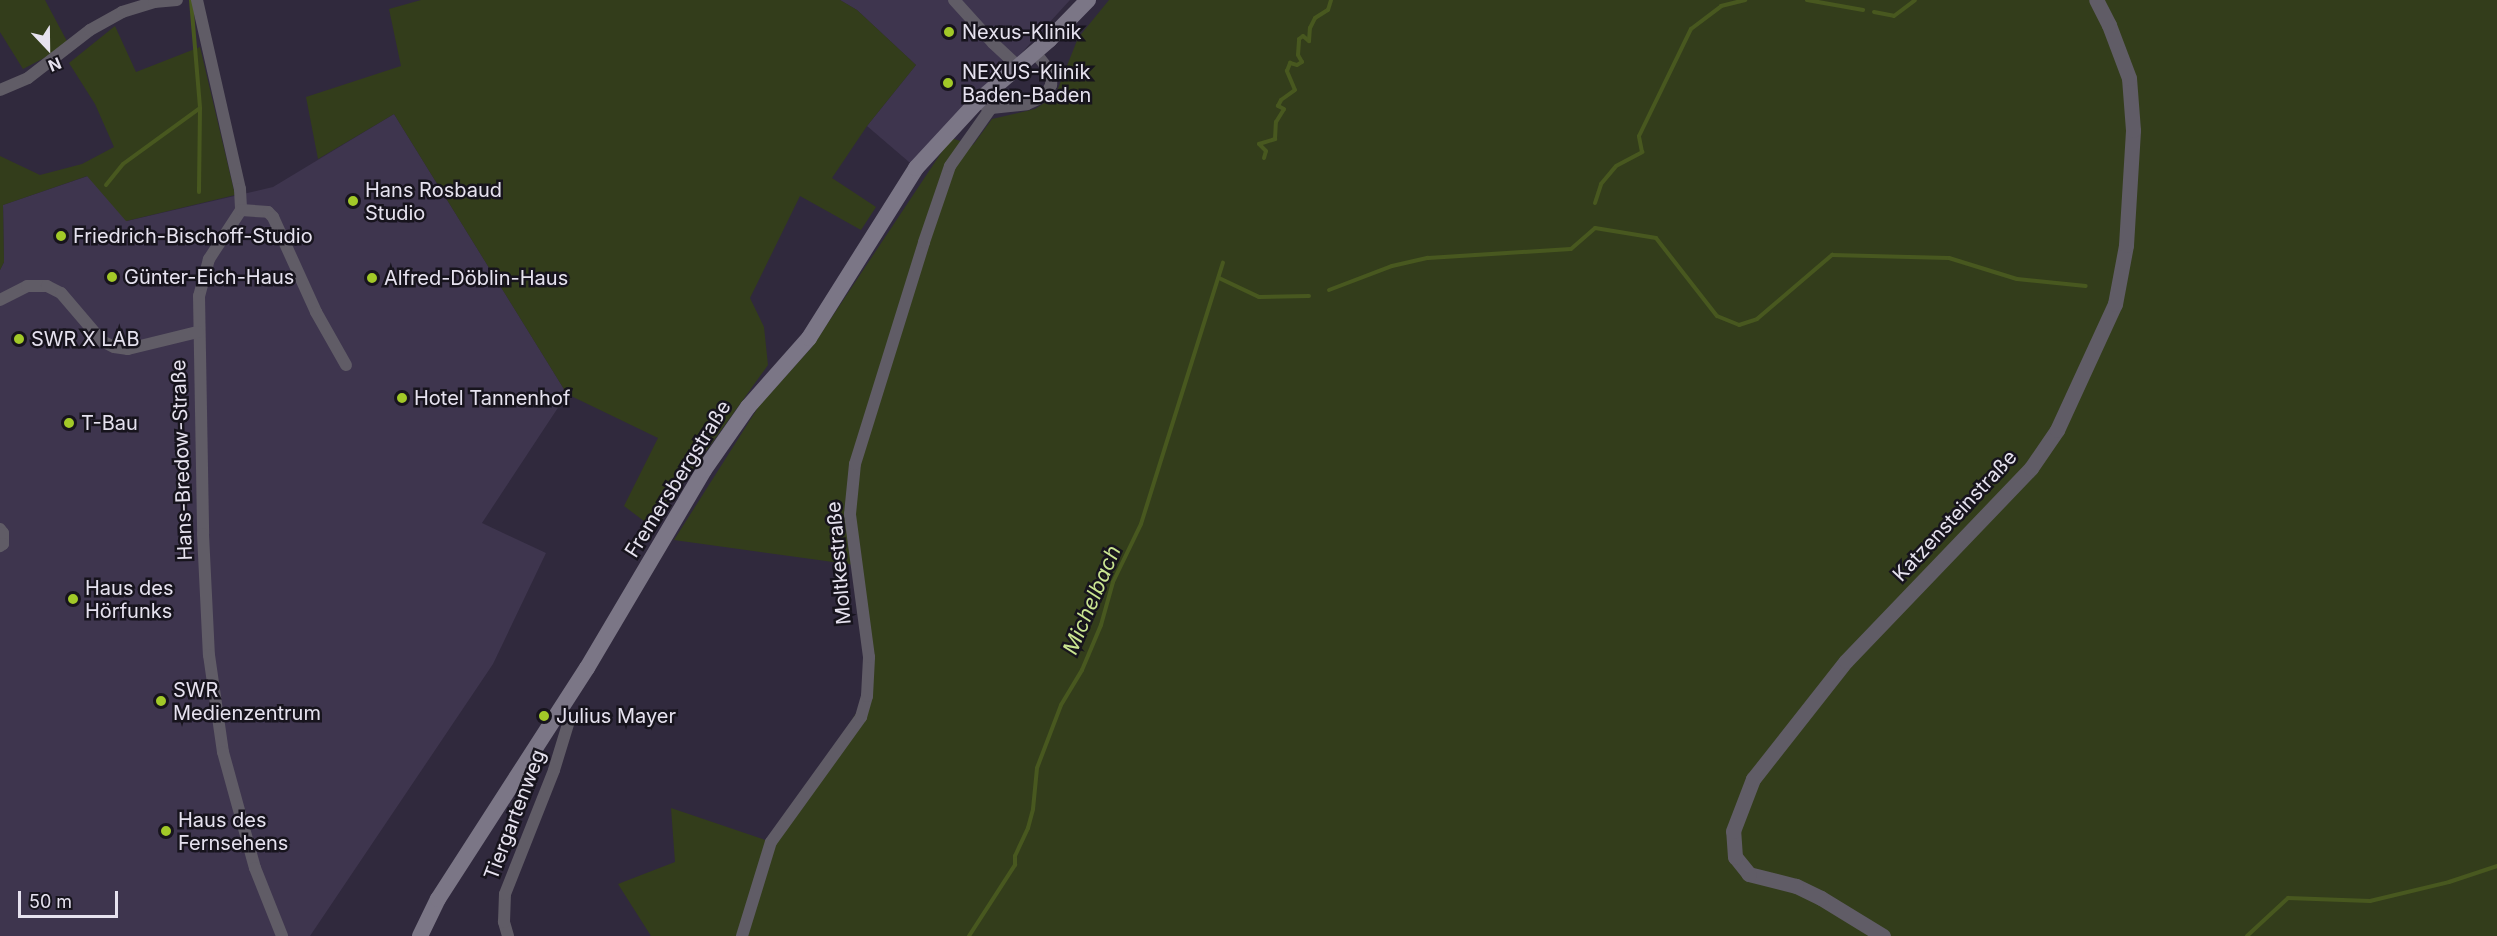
<!DOCTYPE html>
<html>
<head>
<meta charset="utf-8">
<style>
	body { margin:0 }
	#map { position:relative; width:2497px; height:936px; overflow:hidden; background:#30293d; font-family:Inter,sans-serif }
	div>[style] { position:absolute }
	.built>* { inset:0; background:#3e354e }
	.green>* { inset:0; background:#333d1b }
	.stream>* { height:4px; margin:-2px; padding:0 2px; transform-origin:2px; border-radius:2px; background:#48581f }
	.minor>* { height:12px; margin:-6px; padding:0 6px; transform-origin:6px; border-radius:6px; background:#605c66 }
	.tertiary>* { height:15px; margin:-7.5px; padding:0 7.5px; transform-origin:7.5px; border-radius:7.5px; background:#605c66 }
	.secondary>* { height:16px; margin:-8px; padding:0 8px; transform-origin:8px; border-radius:8px; background:#7b7686 }
	.dots>* { width:16px; height:16px; translate:-50% -50%; box-sizing:border-box; border:3px solid #17141d; border-radius:50% }
	span { translate:-50% -50%; white-space:nowrap; text-align:center; line-height:1.15; -webkit-text-stroke:5px #17141d; paint-order:stroke }
	.poi-label { font-size:20px; color:#e6e2ef }
	.left { translate:0 -50%; text-align:left }
	.street-label { font-size:20px; color:#e6e2ef }
	.water-label { font-size:21px; color:#cae591; font-style:italic }
	.north { position:absolute; left:18px; top:18px; width:60px; height:60px; -webkit-text-stroke:4px #17141d; paint-order:stroke; rotate:158deg; font-size:16px; font-weight:700; line-height:24px; text-align:center; color:#e6e2ef }
	.north::after { content:''; display:block; margin:auto; width:21px; height:27px; background:#e6e2ef; clip-path:polygon(50% 0,100% 100%,50% 72%,0 100%) }
	.scale { position:absolute; left:18px; top:891px; width:100px; height:27px; box-sizing:border-box; border:3px solid #e6e2ef; border-top:0; padding-left:8px; font-size:18px; line-height:21px; white-space:nowrap; color:#e6e2ef; -webkit-text-stroke:4px #17141d; paint-order:stroke }
</style>
</head>
<body>
<div id="map">
	<div class="built">
		<i style="clip-path:polygon(840px 0,1070px 0,916px 168px,867px 126px,916px 65px,857px 10px)"></i>
		<i style="clip-path:polygon(394px 114px,567px 394px,482px 523px,546px 553px,493px 664px,310px 936px,0 936px,0 270px,4px 262px,3px 205px,88px 176px,127px 221px,273px 187px)"></i>
	</div>
	<div class="green">
		<i style="clip-path:polygon(0 0,45px 0,69px 45px,23px 69px,0 32px)"></i>
		<i style="clip-path:polygon(421px 0,840px 0,857px 10px,916px 65px,867px 126px,832px 178px,876px 207px,861px 230px,800px 196px,750px 298px,764px 327px,768px 365px,652px 527px,624px 506px,658px 438px,567px 394px,394px 114px,318px 159px,306px 97px,401px 66px,389px 9px)"></i>
		<i style="clip-path:polygon(1109px 0,2497px 0,2497px 936px,651px 936px,618px 884px,675px 862px,671px 808px,771px 842px,812px 786px,867px 695px,855px 565px,674px 540px,759px 406px,812px 347px,951px 138px,973px 145px,992px 119px,1035px 109px,1055px 96px,1078px 38px)"></i>
		<i style="clip-path:polygon(115px 26px,136px 72px,200px 47px,235px 195px,126px 221px,87px 176px,3px 205px,4px 262px,0 270px,0 156px,40px 175px,82px 164px,114px 147px,95px 104px,69px 63px)"></i>
	</div>
	<div class="stream">
		<i style="left:191px;top:0;width:108px;rotate:85.2deg"></i>
		<i style="left:200px;top:108px;width:84px;rotate:90.7deg"></i>
		<i style="left:1807px;top:0;width:57px;rotate:10.1deg"></i>
		<i style="left:1874px;top:12px;width:20px;rotate:11deg"></i>
		<i style="left:1894px;top:16px;width:26px;rotate:-37deg"></i>
		<i style="left:1264px;top:158px;width:7px;rotate:-74deg"></i>
		<i style="left:1266px;top:151px;width:10px;rotate:-135deg"></i>
		<i style="left:1259px;top:144px;width:17px;rotate:-17deg"></i>
		<i style="left:1275px;top:139px;width:17px;rotate:-87deg"></i>
		<i style="left:1276px;top:122px;width:15px;rotate:-58deg"></i>
		<i style="left:1284px;top:109px;width:7px;rotate:-153deg"></i>
		<i style="left:1278px;top:106px;width:7px;rotate:-63deg"></i>
		<i style="left:1281px;top:100px;width:17px;rotate:-36deg"></i>
		<i style="left:1295px;top:90px;width:21px;rotate:-113deg"></i>
		<i style="left:1287px;top:71px;width:9px;rotate:-69deg"></i>
		<i style="left:1290px;top:63px;width:7px;rotate:16deg"></i>
		<i style="left:1297px;top:65px;width:6px;rotate:-31deg"></i>
		<i style="left:1302px;top:62px;width:8px;rotate:-120deg"></i>
		<i style="left:1298px;top:55px;width:16px;rotate:-86deg"></i>
		<i style="left:1299px;top:39px;width:5px;rotate:-37deg"></i>
		<i style="left:1303px;top:36px;width:8px;rotate:40deg"></i>
		<i style="left:1309px;top:41px;width:13px;rotate:-86deg"></i>
		<i style="left:1310px;top:28px;width:11px;rotate:-63deg"></i>
		<i style="left:1315px;top:18px;width:15px;rotate:-32deg"></i>
		<i style="left:1328px;top:10px;width:10px;rotate:-73deg"></i>
		<i style="left:106px;top:185px;width:27px;rotate:-51deg"></i>
		<i style="left:123px;top:164px;width:95px;rotate:-36deg"></i>
		<i style="left:1595px;top:203px;width:20px;rotate:-72deg"></i>
		<i style="left:1601px;top:184px;width:23px;rotate:-50deg"></i>
		<i style="left:1616px;top:166px;width:30px;rotate:-28deg"></i>
		<i style="left:1642px;top:152px;width:16px;rotate:-101deg"></i>
		<i style="left:1639px;top:136px;width:119px;rotate:-64.1deg"></i>
		<i style="left:1691px;top:29px;width:38px;rotate:-37deg"></i>
		<i style="left:1721px;top:6px;width:25px;rotate:-14deg"></i>
		<i style="left:1219px;top:278px;width:44px;rotate:25.4deg"></i>
		<i style="left:1259px;top:297px;width:50px;rotate:-1.1deg"></i>
		<i style="left:1329px;top:290px;width:67px;rotate:-20.9deg"></i>
		<i style="left:1392px;top:266px;width:37px;rotate:-13deg"></i>
		<i style="left:1428px;top:258px;width:143px;rotate:-3.6deg"></i>
		<i style="left:1571px;top:249px;width:32px;rotate:-41deg"></i>
		<i style="left:1595px;top:228px;width:62px;rotate:9.3deg"></i>
		<i style="left:1656px;top:238px;width:99px;rotate:52deg"></i>
		<i style="left:1717px;top:316px;width:24px;rotate:22deg"></i>
		<i style="left:1739px;top:325px;width:19px;rotate:-18deg"></i>
		<i style="left:1757px;top:319px;width:99px;rotate:-40.5deg"></i>
		<i style="left:1832px;top:255px;width:117px;rotate:1.5deg"></i>
		<i style="left:1949px;top:258px;width:71px;rotate:17.2deg"></i>
		<i style="left:2017px;top:279px;width:69px;rotate:5.8deg"></i>
		<i style="left:969px;top:936px;width:85px;rotate:-57.1deg"></i>
		<i style="left:1015px;top:865px;width:9px;rotate:-90deg"></i>
		<i style="left:1015px;top:856px;width:31px;rotate:-65deg"></i>
		<i style="left:1028px;top:828px;width:20px;rotate:-75deg"></i>
		<i style="left:1033px;top:809px;width:41px;rotate:-84.4deg"></i>
		<i style="left:1037px;top:768px;width:67px;rotate:-69.1deg"></i>
		<i style="left:1061px;top:705px;width:41px;rotate:-59deg"></i>
		<i style="left:1082px;top:670px;width:49px;rotate:-67.1deg"></i>
		<i style="left:1101px;top:625px;width:45px;rotate:-74.4deg"></i>
		<i style="left:1113px;top:582px;width:64px;rotate:-64.2deg"></i>
		<i style="left:1141px;top:524px;width:274px;rotate:-72.6deg"></i>
		<i style="left:2247px;top:936px;width:56px;rotate:-42.8deg"></i>
		<i style="left:2288px;top:898px;width:82px;rotate:2.1deg"></i>
		<i style="left:2370px;top:901px;width:81px;rotate:-13.5deg"></i>
		<i style="left:2449px;top:882px;width:51px;rotate:-18.4deg"></i>
	</div>
	<div class="minor">
		<i style="left:197px;top:0;width:194px;rotate:77.2deg"></i>
		<i style="left:240px;top:189px;width:21px;rotate:87deg"></i>
		<i style="left:241px;top:210px;width:59px;rotate:123.1deg"></i>
		<i style="left:209px;top:259px;width:38px;rotate:105deg"></i>
		<i style="left:199px;top:296px;width:238px;rotate:89deg"></i>
		<i style="left:203px;top:534px;width:121px;rotate:87.2deg"></i>
		<i style="left:209px;top:655px;width:98px;rotate:81.8deg"></i>
		<i style="left:223px;top:752px;width:120px;rotate:74.6deg"></i>
		<i style="left:255px;top:868px;width:73px;rotate:68.3deg"></i>
		<i style="left:954px;top:0;width:58px;rotate:47.8deg"></i>
		<i style="left:993px;top:43px;width:35px;rotate:43deg"></i>
		<i style="left:0;top:90px;width:30px;rotate:-23deg"></i>
		<i style="left:28px;top:78px;width:78px;rotate:-37.7deg"></i>
		<i style="left:90px;top:30px;width:37px;rotate:-29deg"></i>
		<i style="left:122px;top:12px;width:34px;rotate:-17deg"></i>
		<i style="left:154px;top:2px;width:23px;rotate:-5deg"></i>
		<i style="left:984px;top:105px;width:8px;rotate:23deg"></i>
		<i style="left:991px;top:108px;width:36px;rotate:-6deg"></i>
		<i style="left:1027px;top:104px;width:20px;rotate:-24deg"></i>
		<i style="left:1045px;top:96px;width:13px;rotate:-61deg"></i>
		<i style="left:1051px;top:85px;width:11px;rotate:-85deg"></i>
		<i style="left:1052px;top:74px;width:28px;rotate:-128deg"></i>
		<i style="left:241px;top:210px;width:27px;rotate:4deg"></i>
		<i style="left:268px;top:212px;width:7px;rotate:45deg"></i>
		<i style="left:273px;top:217px;width:104px;rotate:65.6deg"></i>
		<i style="left:316px;top:312px;width:61px;rotate:60.5deg"></i>
		<i style="left:0;top:300px;width:30px;rotate:-27deg"></i>
		<i style="left:27px;top:286px;width:20px"></i>
		<i style="left:47px;top:286px;width:16px;rotate:27deg"></i>
		<i style="left:61px;top:293px;width:63px;rotate:49.5deg"></i>
		<i style="left:102px;top:341px;width:13px;rotate:27deg"></i>
		<i style="left:114px;top:347px;width:14px;rotate:8deg"></i>
		<i style="left:128px;top:349px;width:72px;rotate:-13.7deg"></i>
		<i style="left:0;top:529px;width:5px;rotate:53deg"></i>
		<i style="left:3px;top:533px;width:11px;rotate:90deg"></i>
		<i style="left:3px;top:544px;width:4px;rotate:146deg"></i>
		<i style="left:508px;top:936px;width:15px;rotate:-106deg"></i>
		<i style="left:504px;top:922px;width:28px;rotate:-88deg"></i>
		<i style="left:505px;top:894px;width:133px;rotate:-68.4deg"></i>
		<i style="left:554px;top:770px;width:51px;rotate:-73deg"></i>
		<i style="left:569px;top:721px;width:14px;rotate:-126deg"></i>
		<i style="left:742px;top:936px;width:98px;rotate:-72.9deg"></i>
		<i style="left:771px;top:842px;width:154px;rotate:-54.2deg"></i>
		<i style="left:861px;top:717px;width:22px;rotate:-74deg"></i>
		<i style="left:867px;top:696px;width:39px;rotate:-87deg"></i>
		<i style="left:869px;top:657px;width:144px;rotate:-97.6deg"></i>
		<i style="left:850px;top:514px;width:50px;rotate:-84.3deg"></i>
		<i style="left:855px;top:464px;width:232px;rotate:-72.7deg"></i>
		<i style="left:924px;top:242px;width:80px;rotate:-71.1deg"></i>
		<i style="left:950px;top:166px;width:71px;rotate:-54.7deg"></i>
	</div>
	<div class="tertiary">
		<i style="left:1883px;top:936px;width:73px;rotate:-148.5deg"></i>
		<i style="left:1821px;top:898px;width:28px;rotate:-154deg"></i>
		<i style="left:1796px;top:886px;width:49px;rotate:-165.7deg"></i>
		<i style="left:1749px;top:874px;width:22px;rotate:-129deg"></i>
		<i style="left:1735px;top:857px;width:26px;rotate:-94deg"></i>
		<i style="left:1733px;top:831px;width:56px;rotate:-69deg"></i>
		<i style="left:1753px;top:779px;width:150px;rotate:-51.8deg"></i>
		<i style="left:1846px;top:661px;width:267px;rotate:-46.2deg"></i>
		<i style="left:2031px;top:468px;width:46px;rotate:-55.6deg"></i>
		<i style="left:2057px;top:430px;width:139px;rotate:-65.3deg"></i>
		<i style="left:2115px;top:304px;width:60px;rotate:-79.4deg"></i>
		<i style="left:2126px;top:245px;width:115px;rotate:-86.5deg"></i>
		<i style="left:2133px;top:130px;width:52px;rotate:-94.4deg"></i>
		<i style="left:2129px;top:78px;width:57px;rotate:-110.7deg"></i>
		<i style="left:2109px;top:25px;width:28px;rotate:-117deg"></i>
	</div>
	<div class="secondary">
		<i style="left:420px;top:936px;width:41px;rotate:-64.1deg"></i>
		<i style="left:438px;top:899px;width:275px;rotate:-57.2deg"></i>
		<i style="left:587px;top:668px;width:230px;rotate:-59.4deg"></i>
		<i style="left:704px;top:470px;width:77px;rotate:-55.1deg"></i>
		<i style="left:748px;top:407px;width:92px;rotate:-48.5deg"></i>
		<i style="left:809px;top:338px;width:201px;rotate:-57.8deg"></i>
		<i style="left:916px;top:168px;width:90px;rotate:-47.3deg"></i>
		<i style="left:977px;top:102px;width:95px;rotate:-40.7deg"></i>
		<i style="left:1049px;top:40px;width:56px;rotate:-45.7deg"></i>
	</div>
	<div class="dots">
		<i style="left:949px;top:32px;background:#a2c928"></i>
		<i style="left:948px;top:83px;background:#a2c928"></i>
		<i style="left:353px;top:201px;background:#a2c928"></i>
		<i style="left:61px;top:236px;background:#a2c928"></i>
		<i style="left:112px;top:277px;background:#a2c928"></i>
		<i style="left:372px;top:278px;background:#a2c928"></i>
		<i style="left:19px;top:339px;background:#a2c928"></i>
		<i style="left:402px;top:398px;background:#a2c928"></i>
		<i style="left:69px;top:423px;background:#a2c928"></i>
		<i style="left:73px;top:599px;background:#a2c928"></i>
		<i style="left:161px;top:701px;background:#a2c928"></i>
		<i style="left:544px;top:716px;background:#a2c928"></i>
		<i style="left:166px;top:831px;background:#a2c928"></i>
	</div>
	<div class="poi-label">
		<span class="left" style="left:962px;top:32px">Nexus-Klinik</span>
		<span class="left" style="left:962px;top:84px">NEXUS-Klinik<br>Baden-Baden</span>
		<span class="left" style="left:365px;top:202px">Hans Rosbaud<br>Studio</span>
		<span class="left" style="left:73px;top:236px">Friedrich-Bischoff-Studio</span>
		<span class="left" style="left:124px;top:277px">Günter-Eich-Haus</span>
		<span class="left" style="left:384px;top:278px">Alfred-Döblin-Haus</span>
		<span class="left" style="left:31px;top:339px">SWR X LAB</span>
		<span class="left" style="left:414px;top:398px">Hotel Tannenhof</span>
		<span class="left" style="left:81px;top:423px">T-Bau</span>
		<span class="left" style="left:85px;top:600px">Haus des<br>Hörfunks</span>
		<span class="left" style="left:173px;top:702px">SWR<br>Medienzentrum</span>
		<span class="left" style="left:556px;top:716px">Julius Mayer</span>
		<span class="left" style="left:178px;top:832px">Haus des<br>Fernsehens</span>
	</div>
	<div class="street-label">
		<span style="left:182px;top:460px;rotate:-92deg">Hans-Bredow-Straße</span>
		<span style="left:678px;top:479px;rotate:-58deg">Fremersbergstraße</span>
		<span style="left:1955px;top:516px;rotate:-47deg">Katzensteinstraße</span>
		<span style="left:839px;top:563px;rotate:-95deg">Moltkestraße</span>
		<span style="left:515px;top:815px;rotate:-69deg">Tiergartenweg</span>
	</div>
	<div class="water-label">
		<span style="left:1092px;top:600px;rotate:-67deg">Michelbach</span>
	</div>
	<div class="north">N</div>
	<div class="scale">50 m</div>
</div>
</body>
</html>
